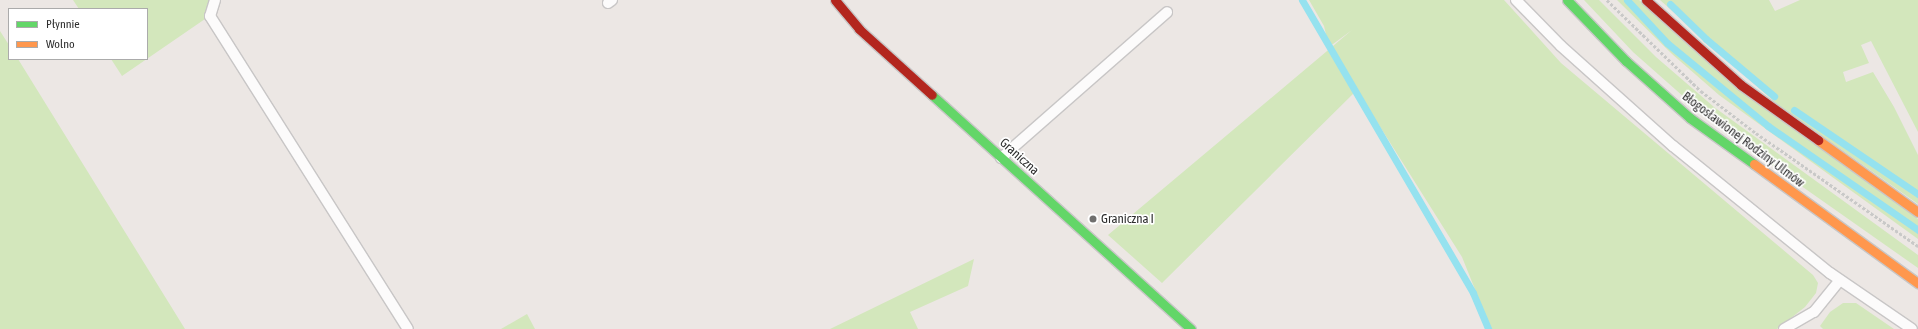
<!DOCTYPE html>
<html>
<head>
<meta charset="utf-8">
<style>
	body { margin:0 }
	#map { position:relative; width:1918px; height:329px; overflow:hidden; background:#ece7e4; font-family:"Asap Condensed",sans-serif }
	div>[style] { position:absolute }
	.green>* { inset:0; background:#d3e7bc }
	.stream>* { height:7px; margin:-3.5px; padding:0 3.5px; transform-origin:3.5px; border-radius:3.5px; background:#95e2ef }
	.path>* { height:2.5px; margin-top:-1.25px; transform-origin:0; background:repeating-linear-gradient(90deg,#c9c9c8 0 3px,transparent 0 5px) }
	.roads { filter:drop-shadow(1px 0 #c8c6c6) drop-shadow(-1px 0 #c8c6c6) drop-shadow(0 1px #c8c6c6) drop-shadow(0 -1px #c8c6c6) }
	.lane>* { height:10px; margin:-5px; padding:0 5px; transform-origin:5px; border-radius:5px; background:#fcfbfb }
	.fast>* { height:9px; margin:-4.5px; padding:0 4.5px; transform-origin:4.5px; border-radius:4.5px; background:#63d668 }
	.slow>* { height:9px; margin:-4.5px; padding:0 4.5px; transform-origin:4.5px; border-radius:4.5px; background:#ff974d }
	.jam>* { height:9px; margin:-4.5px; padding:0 4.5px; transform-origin:4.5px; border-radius:4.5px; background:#b3261e }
	.dots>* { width:11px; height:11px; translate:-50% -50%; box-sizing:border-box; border:2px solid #fff; border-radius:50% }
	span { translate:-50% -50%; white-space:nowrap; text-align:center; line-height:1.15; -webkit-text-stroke:3.5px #fff; paint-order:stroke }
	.street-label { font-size:13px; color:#2e2e2e }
	.poi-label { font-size:13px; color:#2e2e2e }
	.left { translate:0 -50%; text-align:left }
	.legend { position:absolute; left:8px; top:8px; width:140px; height:52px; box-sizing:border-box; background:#fff; border:1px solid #ababab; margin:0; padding:5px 7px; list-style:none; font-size:12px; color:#2e2e2e }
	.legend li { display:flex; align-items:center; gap:8px; height:20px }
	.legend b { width:20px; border:1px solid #ababab }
</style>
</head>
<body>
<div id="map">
	<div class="green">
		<i style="clip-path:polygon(73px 0,209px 0,205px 19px,122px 76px,111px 59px,147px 59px,147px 9px,79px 9px)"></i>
		<i style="clip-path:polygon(1309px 0,1504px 0,1561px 63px,1813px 275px,1818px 283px,1816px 293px,1805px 307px,1777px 329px,1491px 329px,1462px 257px,1357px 90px,1162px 283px,1108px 235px,1352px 30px,1329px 47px,1324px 26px)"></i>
		<i style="clip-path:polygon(1584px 0,1599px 0,1656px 57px,1714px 107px,1918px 255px,1918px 268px,1780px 171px,1693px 105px,1633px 52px)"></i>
		<i style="clip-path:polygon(1617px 0,1639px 0,1918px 219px,1918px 239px,1719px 95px,1672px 54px)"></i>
		<i style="clip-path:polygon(1660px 0,1769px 0,1775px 11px,1800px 0,1918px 0,1918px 132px,1871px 41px,1861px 45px,1869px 63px,1843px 72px,1846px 82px,1873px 72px,1894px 107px,1918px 155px,1918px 204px,1777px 104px)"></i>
		<i style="clip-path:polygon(0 31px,9px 45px,9px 59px,18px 59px,185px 329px,0 329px)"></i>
		<i style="clip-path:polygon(974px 259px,968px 286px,910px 312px,918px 329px,830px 329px)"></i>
		<i style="clip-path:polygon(1843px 303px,1856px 303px,1894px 329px,1823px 329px,1820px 326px,1830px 312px)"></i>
		<i style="clip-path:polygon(527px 314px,535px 329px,501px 329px)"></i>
	</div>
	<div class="stream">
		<i style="left:1302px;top:0;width:339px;rotate:59.7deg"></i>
		<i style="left:1473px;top:293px;width:39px;rotate:67deg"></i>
		<i style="left:1627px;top:0;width:59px;rotate:47.1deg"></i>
		<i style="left:1667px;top:43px;width:131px;rotate:39.4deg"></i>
		<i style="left:1768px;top:126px;width:183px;rotate:34.7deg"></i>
		<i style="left:1670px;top:4px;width:50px;rotate:44.2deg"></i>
		<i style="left:1706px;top:39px;width:89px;rotate:40deg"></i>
		<i style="left:1794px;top:110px;width:150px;rotate:34.1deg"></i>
	</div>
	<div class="path">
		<i style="left:1607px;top:0;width:131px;rotate:44.1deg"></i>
		<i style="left:1701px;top:91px;width:69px;rotate:37.4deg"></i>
		<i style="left:1756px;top:133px;width:198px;rotate:34.9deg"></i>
	</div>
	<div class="roads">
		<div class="lane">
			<i style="left:215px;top:0;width:17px;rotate:107deg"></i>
			<i style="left:210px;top:16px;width:370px;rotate:57.7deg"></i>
			<i style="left:1516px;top:0;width:64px;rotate:45.6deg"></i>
			<i style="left:1561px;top:46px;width:150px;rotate:41.8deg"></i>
			<i style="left:1673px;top:146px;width:202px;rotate:39deg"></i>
			<i style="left:1830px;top:273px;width:99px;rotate:34.3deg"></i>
			<i style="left:608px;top:3px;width:5px;rotate:-37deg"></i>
			<i style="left:1001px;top:158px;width:221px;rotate:-41.3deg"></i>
			<i style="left:1784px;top:329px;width:34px;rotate:-30deg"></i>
			<i style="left:1814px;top:312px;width:41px;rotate:-50.9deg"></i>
		</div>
		<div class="fast">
			<i style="left:1567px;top:0;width:85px;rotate:46deg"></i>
			<i style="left:1626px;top:61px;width:86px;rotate:41.7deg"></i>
			<i style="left:1690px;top:118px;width:79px;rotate:35.7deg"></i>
			<i style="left:932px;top:95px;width:349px;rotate:42.1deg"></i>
		</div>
		<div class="slow">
			<i style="left:1818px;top:140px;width:123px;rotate:35.8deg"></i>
			<i style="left:1754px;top:164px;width:203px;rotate:36deg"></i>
		</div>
		<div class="jam">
			<i style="left:835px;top:0;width:38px;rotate:50deg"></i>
			<i style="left:859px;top:29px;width:98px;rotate:42.1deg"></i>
			<i style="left:1646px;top:0;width:127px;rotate:41.8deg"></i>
			<i style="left:1741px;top:85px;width:95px;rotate:35.5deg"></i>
		</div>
	</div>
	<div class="dots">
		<i style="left:1093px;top:219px;background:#706f6e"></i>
	</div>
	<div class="street-label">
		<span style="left:1743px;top:140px;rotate:37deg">Błogosławionej Rodziny Ulmów</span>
		<span style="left:1019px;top:157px;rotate:42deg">Graniczna</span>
	</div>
	<div class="poi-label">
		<span class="left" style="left:1101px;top:219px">Graniczna I</span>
	</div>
	<ul class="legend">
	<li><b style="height:5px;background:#63d668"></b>Płynnie</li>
	<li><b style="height:5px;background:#ff974d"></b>Wolno</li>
	</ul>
</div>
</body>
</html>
